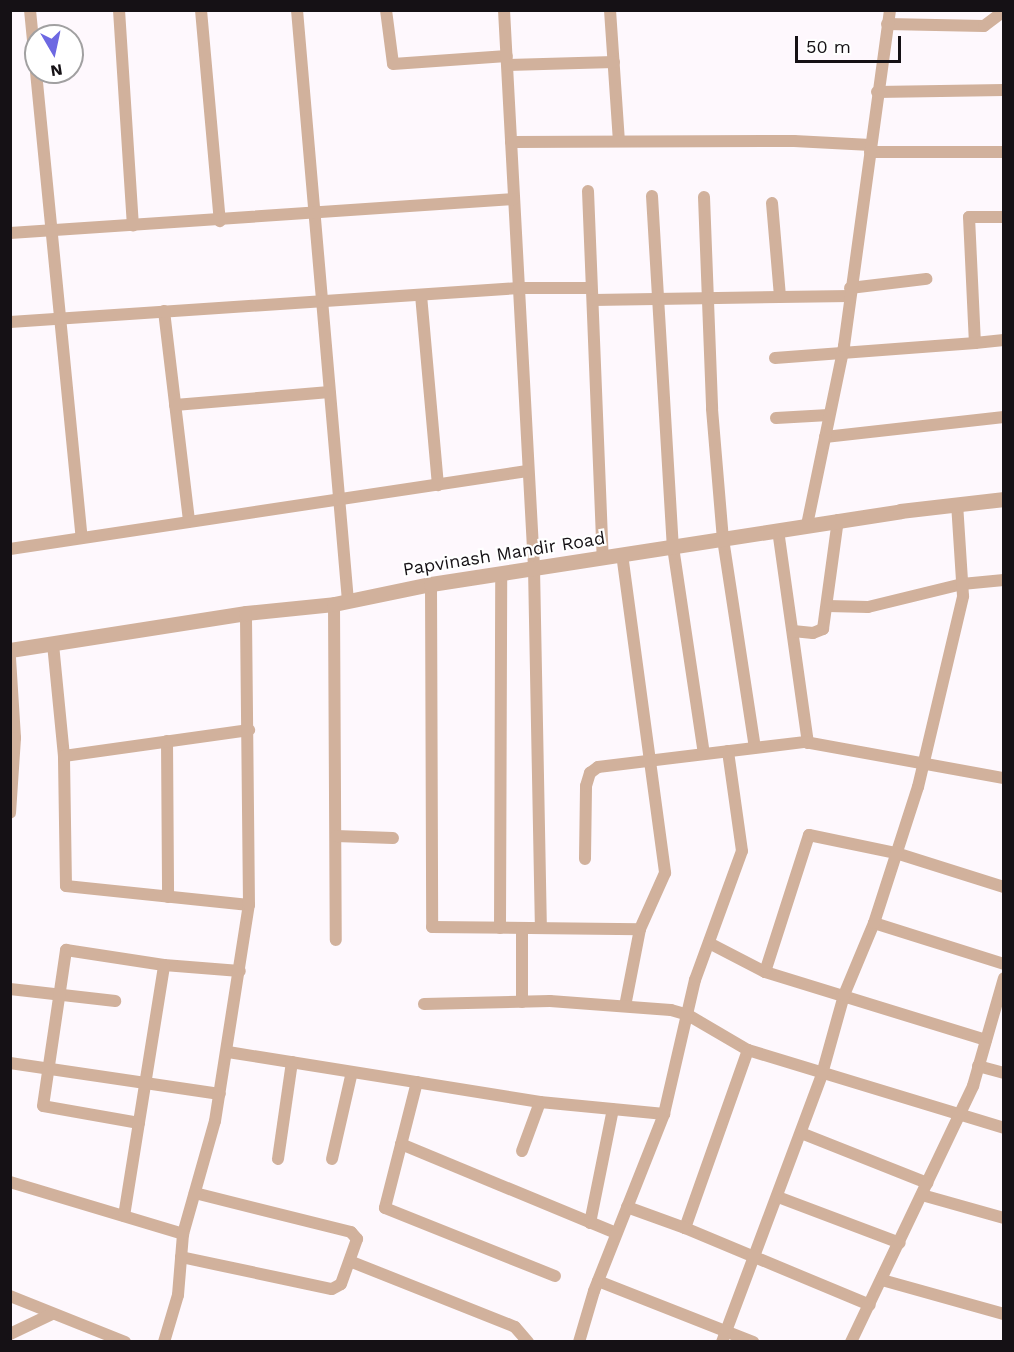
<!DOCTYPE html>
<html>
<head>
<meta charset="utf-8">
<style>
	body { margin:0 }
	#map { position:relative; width:1014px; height:1352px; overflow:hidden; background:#fef8fd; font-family:"Work Sans",sans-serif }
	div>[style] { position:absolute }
	.minor>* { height:12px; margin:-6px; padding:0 6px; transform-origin:6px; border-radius:6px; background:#d1b19c }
	.tertiary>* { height:15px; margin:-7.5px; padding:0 7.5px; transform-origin:7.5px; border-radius:7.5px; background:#d1b19c }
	span { translate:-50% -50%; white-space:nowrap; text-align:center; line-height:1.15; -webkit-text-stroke:4.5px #fff; paint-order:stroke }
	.street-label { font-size:18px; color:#151115 }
	.frame { position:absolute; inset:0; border:12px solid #151115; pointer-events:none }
	.north { position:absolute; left:24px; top:24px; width:60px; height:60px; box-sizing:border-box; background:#fff; border:2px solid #a1a0a1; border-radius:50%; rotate:171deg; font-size:16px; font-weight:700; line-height:24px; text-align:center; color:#151115 }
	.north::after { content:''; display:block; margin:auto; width:21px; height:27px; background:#6d68e2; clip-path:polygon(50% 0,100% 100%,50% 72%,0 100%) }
	.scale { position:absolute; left:795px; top:36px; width:106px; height:27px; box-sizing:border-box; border:3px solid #151115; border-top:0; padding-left:8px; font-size:18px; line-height:21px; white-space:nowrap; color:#151115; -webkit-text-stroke:4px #fff; paint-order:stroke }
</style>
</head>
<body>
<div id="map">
	<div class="minor">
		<i style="left:30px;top:10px;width:61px;rotate:84.4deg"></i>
		<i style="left:119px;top:10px;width:216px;rotate:86.3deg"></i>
		<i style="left:201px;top:10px;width:212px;rotate:84.9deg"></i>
		<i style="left:297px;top:10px;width:593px;rotate:85.07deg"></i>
		<i style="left:386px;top:10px;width:54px;rotate:82.6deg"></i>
		<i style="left:393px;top:64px;width:114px;rotate:-4deg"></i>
		<i style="left:504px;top:10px;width:559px;rotate:86.92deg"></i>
		<i style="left:534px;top:568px;width:360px;rotate:88.9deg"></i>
		<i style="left:610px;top:10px;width:131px;rotate:86.1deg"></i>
		<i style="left:887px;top:24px;width:97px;rotate:1.2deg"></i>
		<i style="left:984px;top:26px;width:25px;rotate:-37deg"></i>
		<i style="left:508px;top:65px;width:106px;rotate:-1.6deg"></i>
		<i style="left:36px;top:72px;width:467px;rotate:84.4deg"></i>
		<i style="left:877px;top:92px;width:127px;rotate:-0.9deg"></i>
		<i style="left:511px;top:142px;width:283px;rotate:-0.2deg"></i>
		<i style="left:794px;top:141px;width:77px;rotate:3deg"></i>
		<i style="left:870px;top:152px;width:134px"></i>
		<i style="left:588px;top:191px;width:367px;rotate:87.7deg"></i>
		<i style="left:652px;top:196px;width:352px;rotate:86.6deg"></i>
		<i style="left:673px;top:547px;width:209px;rotate:81.5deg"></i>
		<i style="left:704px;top:197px;width:212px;rotate:87.8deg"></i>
		<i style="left:712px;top:409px;width:130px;rotate:85.2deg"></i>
		<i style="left:723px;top:539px;width:211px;rotate:81.3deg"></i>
		<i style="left:772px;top:203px;width:93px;rotate:85.1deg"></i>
		<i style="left:1004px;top:217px;width:35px;rotate:180deg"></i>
		<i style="left:969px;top:217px;width:126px;rotate:87.3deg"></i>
		<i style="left:975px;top:343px;width:29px;rotate:-6deg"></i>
		<i style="left:10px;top:233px;width:505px;rotate:-3.86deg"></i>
		<i style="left:850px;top:288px;width:77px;rotate:-6.8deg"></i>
		<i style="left:421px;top:295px;width:191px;rotate:84.9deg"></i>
		<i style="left:593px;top:300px;width:257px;rotate:-0.9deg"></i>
		<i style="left:164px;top:311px;width:212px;rotate:83.2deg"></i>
		<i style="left:10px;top:322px;width:510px;rotate:-3.82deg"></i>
		<i style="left:519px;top:288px;width:72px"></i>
		<i style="left:775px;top:358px;width:201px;rotate:-4.3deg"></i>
		<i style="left:175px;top:405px;width:155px;rotate:-4.8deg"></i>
		<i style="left:776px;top:418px;width:53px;rotate:-3.2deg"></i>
		<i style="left:825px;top:437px;width:180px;rotate:-6.4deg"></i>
		<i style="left:807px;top:525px;width:183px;rotate:-78.3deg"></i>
		<i style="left:844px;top:346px;width:339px;rotate:-82.2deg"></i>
		<i style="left:778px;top:530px;width:215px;rotate:82deg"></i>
		<i style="left:10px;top:549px;width:523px;rotate:-8.58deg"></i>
		<i style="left:622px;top:554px;width:322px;rotate:82.3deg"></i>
		<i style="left:665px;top:873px;width:61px;rotate:114.1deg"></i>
		<i style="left:640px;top:929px;width:78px;rotate:101deg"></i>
		<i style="left:431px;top:584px;width:343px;rotate:89.8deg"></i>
		<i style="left:432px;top:927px;width:208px;rotate:0.6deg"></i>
		<i style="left:334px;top:604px;width:336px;rotate:89.7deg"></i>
		<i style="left:828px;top:606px;width:40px;rotate:1.4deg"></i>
		<i style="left:868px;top:607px;width:97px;rotate:-13.7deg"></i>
		<i style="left:962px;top:584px;width:42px;rotate:-5.4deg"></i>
		<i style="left:793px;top:631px;width:20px;rotate:6deg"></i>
		<i style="left:813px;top:633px;width:11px;rotate:-22deg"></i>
		<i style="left:823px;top:629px;width:110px;rotate:-82.2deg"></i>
		<i style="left:53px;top:644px;width:113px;rotate:84.4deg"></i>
		<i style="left:10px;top:658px;width:80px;rotate:86.4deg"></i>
		<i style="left:15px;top:738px;width:75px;rotate:93.8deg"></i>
		<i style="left:167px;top:741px;width:156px;rotate:89.6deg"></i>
		<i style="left:336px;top:836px;width:57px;rotate:2deg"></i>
		<i style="left:585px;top:859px;width:73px;rotate:-89.2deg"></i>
		<i style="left:586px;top:786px;width:14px;rotate:-73deg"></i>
		<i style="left:590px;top:773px;width:10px;rotate:-37deg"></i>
		<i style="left:598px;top:767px;width:209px;rotate:-6.9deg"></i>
		<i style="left:805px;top:742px;width:202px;rotate:10.3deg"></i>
		<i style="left:249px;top:905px;width:184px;rotate:-174.1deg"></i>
		<i style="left:66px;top:886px;width:130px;rotate:-90.9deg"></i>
		<i style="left:64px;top:756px;width:187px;rotate:-8deg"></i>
		<i style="left:874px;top:923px;width:136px;rotate:17.5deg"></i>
		<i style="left:500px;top:928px;width:354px;rotate:-89.8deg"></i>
		<i style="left:522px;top:928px;width:74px;rotate:90deg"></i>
		<i style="left:709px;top:943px;width:63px;rotate:27.4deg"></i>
		<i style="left:10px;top:989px;width:106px;rotate:6.5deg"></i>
		<i style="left:424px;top:1004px;width:126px;rotate:-1.4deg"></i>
		<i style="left:550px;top:1001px;width:121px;rotate:4.3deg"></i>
		<i style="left:671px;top:1010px;width:18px;rotate:16deg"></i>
		<i style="left:688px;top:1015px;width:69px;rotate:30.3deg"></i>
		<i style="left:748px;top:1050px;width:268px;rotate:16.9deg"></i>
		<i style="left:986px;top:1040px;width:231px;rotate:-162.9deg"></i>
		<i style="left:765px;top:972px;width:144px;rotate:-72.2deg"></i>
		<i style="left:809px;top:835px;width:89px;rotate:11.7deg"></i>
		<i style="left:896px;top:853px;width:113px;rotate:17.5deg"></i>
		<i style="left:748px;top:1050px;width:189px;rotate:109.5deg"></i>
		<i style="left:685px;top:1228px;width:200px;rotate:22.6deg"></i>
		<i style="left:228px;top:1052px;width:316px;rotate:9.1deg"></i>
		<i style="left:540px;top:1102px;width:125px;rotate:5.5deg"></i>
		<i style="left:10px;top:1063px;width:212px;rotate:8.4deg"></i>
		<i style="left:978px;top:1066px;width:27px;rotate:15deg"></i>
		<i style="left:417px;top:1082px;width:130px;rotate:104.3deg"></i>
		<i style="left:385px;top:1208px;width:183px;rotate:21.8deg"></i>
		<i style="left:139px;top:1123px;width:97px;rotate:-170deg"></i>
		<i style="left:43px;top:1106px;width:158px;rotate:-81.6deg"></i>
		<i style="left:66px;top:950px;width:99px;rotate:8.7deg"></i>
		<i style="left:164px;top:965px;width:76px;rotate:4.5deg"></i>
		<i style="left:801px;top:1133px;width:136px;rotate:21.6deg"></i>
		<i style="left:401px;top:1144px;width:233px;rotate:22.5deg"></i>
		<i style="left:522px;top:1151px;width:52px;rotate:-69.8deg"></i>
		<i style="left:278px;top:1159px;width:98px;rotate:-81.8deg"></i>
		<i style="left:332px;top:1159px;width:89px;rotate:-77.1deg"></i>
		<i style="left:10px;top:1182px;width:181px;rotate:16.7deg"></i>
		<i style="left:922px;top:1195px;width:85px;rotate:15.7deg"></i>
		<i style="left:778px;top:1197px;width:130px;rotate:20.7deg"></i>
		<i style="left:627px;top:1207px;width:62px;rotate:19.9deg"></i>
		<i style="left:124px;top:1216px;width:254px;rotate:-80.9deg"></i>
		<i style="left:590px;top:1223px;width:116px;rotate:-78.6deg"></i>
		<i style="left:181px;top:1257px;width:154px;rotate:12deg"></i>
		<i style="left:332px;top:1289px;width:10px;rotate:-29deg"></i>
		<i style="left:341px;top:1284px;width:48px;rotate:-70.4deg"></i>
		<i style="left:357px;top:1239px;width:9px;rotate:-131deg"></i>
		<i style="left:351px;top:1232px;width:161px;rotate:-166deg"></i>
		<i style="left:352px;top:1262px;width:175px;rotate:21.7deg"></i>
		<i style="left:515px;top:1327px;width:20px;rotate:49deg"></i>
		<i style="left:882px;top:1280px;width:127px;rotate:15.6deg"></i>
		<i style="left:598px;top:1281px;width:167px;rotate:21.5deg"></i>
		<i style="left:10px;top:1296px;width:124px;rotate:21.8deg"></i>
		<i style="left:10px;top:1334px;width:47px;rotate:-25.5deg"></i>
		<i style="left:164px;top:1342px;width:49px;rotate:-73.4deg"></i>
		<i style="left:178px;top:1295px;width:61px;rotate:-85.3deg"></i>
		<i style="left:183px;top:1234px;width:117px;rotate:-74.2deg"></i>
		<i style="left:215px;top:1121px;width:219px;rotate:-81.1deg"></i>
		<i style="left:249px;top:905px;width:292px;rotate:-90.6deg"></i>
		<i style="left:579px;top:1342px;width:53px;rotate:-73.6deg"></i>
		<i style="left:594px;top:1291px;width:190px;rotate:-68.4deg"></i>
		<i style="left:664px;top:1114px;width:138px;rotate:-77deg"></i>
		<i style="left:695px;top:980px;width:137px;rotate:-70deg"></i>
		<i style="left:742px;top:851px;width:101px;rotate:-98deg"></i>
		<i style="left:722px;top:1342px;width:286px;rotate:-69.5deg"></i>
		<i style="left:822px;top:1074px;width:82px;rotate:-74.4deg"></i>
		<i style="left:844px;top:995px;width:78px;rotate:-67.4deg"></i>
		<i style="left:874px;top:923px;width:143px;rotate:-72.1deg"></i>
		<i style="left:918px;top:787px;width:196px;rotate:-76.7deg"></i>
		<i style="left:963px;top:596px;width:92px;rotate:-93.7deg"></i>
		<i style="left:851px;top:1342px;width:284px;rotate:-64.5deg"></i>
		<i style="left:973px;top:1086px;width:112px;rotate:-74deg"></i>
	</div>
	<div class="tertiary">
		<i style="left:10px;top:650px;width:239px;rotate:-8.9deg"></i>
		<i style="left:246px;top:613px;width:88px;rotate:-5.8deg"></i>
		<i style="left:334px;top:604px;width:99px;rotate:-11.7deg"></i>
		<i style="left:431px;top:584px;width:475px;rotate:-8.8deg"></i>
		<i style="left:900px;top:511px;width:105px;rotate:-6.6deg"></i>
	</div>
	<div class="street-label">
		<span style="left:504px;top:554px;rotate:-9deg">Papvinash Mandir Road</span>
	</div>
	<div class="frame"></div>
	<div class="north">N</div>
	<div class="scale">50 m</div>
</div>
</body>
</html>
